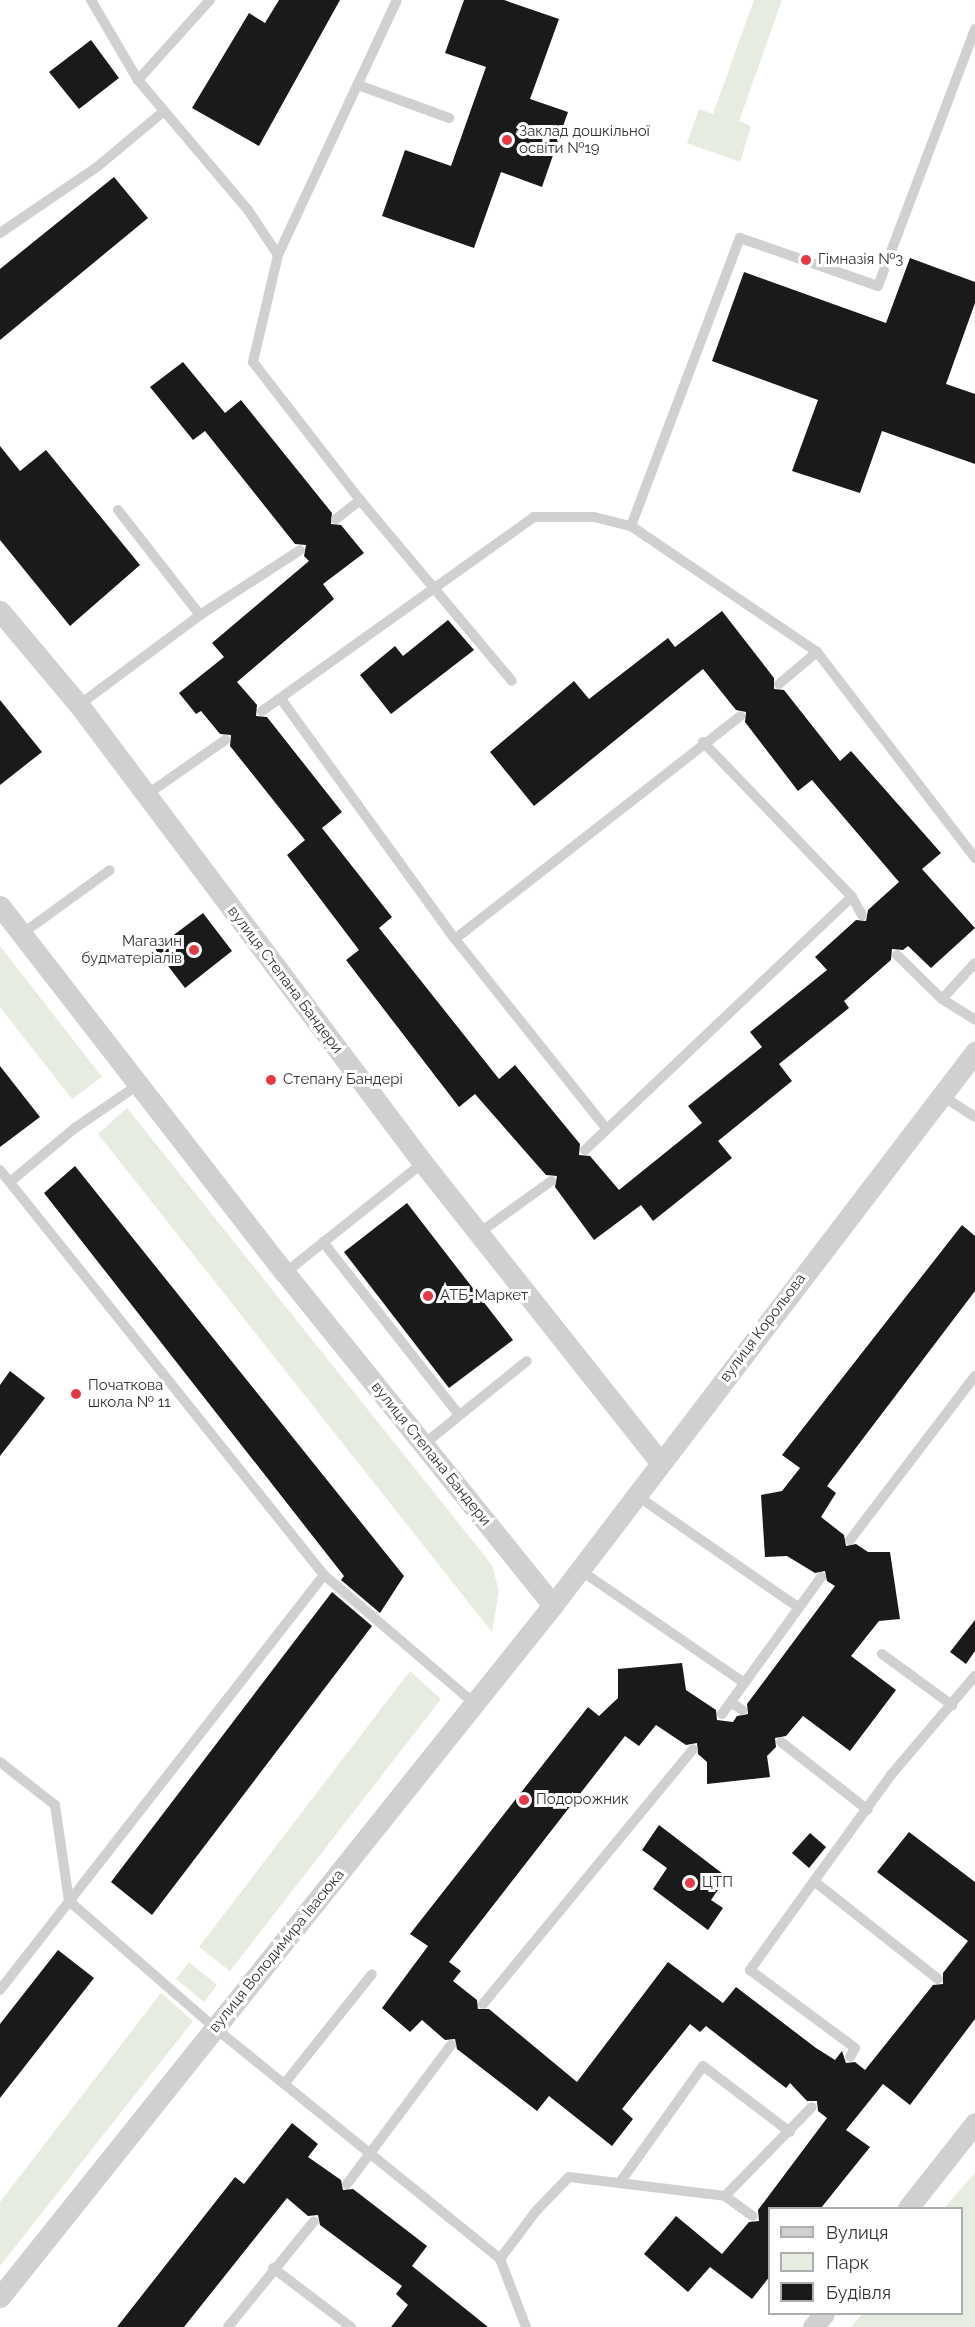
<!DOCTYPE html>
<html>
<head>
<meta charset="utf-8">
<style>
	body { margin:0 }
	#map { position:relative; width:975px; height:2327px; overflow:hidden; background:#fff; font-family:Raleway,sans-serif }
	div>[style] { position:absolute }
	.green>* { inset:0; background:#e6ecdf }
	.building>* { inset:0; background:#1a1a1a }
	.service>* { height:10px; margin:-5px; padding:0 5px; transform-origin:5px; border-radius:5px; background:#d0d0d0 }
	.minor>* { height:21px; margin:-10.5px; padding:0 10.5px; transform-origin:10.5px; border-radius:10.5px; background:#d0d0d0 }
	.dots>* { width:16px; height:16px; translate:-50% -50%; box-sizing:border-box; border:3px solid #fff; border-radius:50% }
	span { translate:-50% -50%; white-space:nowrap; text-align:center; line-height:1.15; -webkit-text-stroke:6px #fff; paint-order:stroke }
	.poi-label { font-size:15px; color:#333 }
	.left { translate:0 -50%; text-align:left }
	.right { translate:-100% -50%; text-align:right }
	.street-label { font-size:15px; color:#333 }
	.legend { position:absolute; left:768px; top:2207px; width:195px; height:108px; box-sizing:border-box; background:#fff; border:2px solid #adadad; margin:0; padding:8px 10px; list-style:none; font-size:18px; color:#333 }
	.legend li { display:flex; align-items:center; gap:12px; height:30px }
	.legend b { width:30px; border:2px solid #adadad }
</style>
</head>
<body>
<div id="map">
	<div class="green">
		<i style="clip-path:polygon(754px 0,782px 0,739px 121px,751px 126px,740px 162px,687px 143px,699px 109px,713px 114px)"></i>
		<i style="clip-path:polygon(0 946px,102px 1077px,72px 1099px,0 1007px)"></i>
		<i style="clip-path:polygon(127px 1108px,492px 1565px,499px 1591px,492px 1632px,98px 1134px)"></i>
		<i style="clip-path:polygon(410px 1671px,441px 1699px,230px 1971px,199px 1947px)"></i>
		<i style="clip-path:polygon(189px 1962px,217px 1985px,204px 2002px,176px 1979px)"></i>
		<i style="clip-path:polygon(161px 1993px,193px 2021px,0 2266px,0 2202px)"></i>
		<i style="clip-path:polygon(975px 2173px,975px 2327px,851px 2327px,862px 2314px,962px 2314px,962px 2208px,944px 2208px)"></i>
	</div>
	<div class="building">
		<i style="clip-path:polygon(279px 0,340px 0,259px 146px,192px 108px,249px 13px,265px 23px)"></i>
		<i style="clip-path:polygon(464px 0,504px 0,559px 19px,530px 99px,568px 112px,542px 187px,501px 172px,474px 248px,382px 216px,405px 150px,451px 166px,486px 67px,445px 53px)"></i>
		<i style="clip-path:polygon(91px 40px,119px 78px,79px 109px,49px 72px)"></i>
		<i style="clip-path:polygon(114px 177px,148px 218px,0 340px,0 269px)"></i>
		<i style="clip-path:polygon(910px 258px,975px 282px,975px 303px,946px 384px,975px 394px,975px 464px,882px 431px,860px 493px,792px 471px,818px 400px,712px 361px,744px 272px,886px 323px)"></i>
		<i style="clip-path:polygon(183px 362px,225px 413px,241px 400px,332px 513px,331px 524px,341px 525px,364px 553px,323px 584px,334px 599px,237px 682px,257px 705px,256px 716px,267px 717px,342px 812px,322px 828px,392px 917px,379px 928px,499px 1079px,515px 1065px,580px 1144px,579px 1155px,590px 1156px,619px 1190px,702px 1123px,688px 1106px,762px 1047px,750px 1032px,827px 970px,815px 957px,856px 920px,866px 921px,868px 910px,899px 882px,812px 780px,798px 791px,745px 722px,746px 712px,736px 710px,703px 669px,534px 806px,490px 752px,574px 681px,589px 699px,668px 638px,675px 647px,722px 611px,774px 678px,774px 689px,784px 690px,840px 761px,851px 751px,941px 853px,922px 869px,975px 928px,931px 968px,908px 946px,903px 950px,892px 949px,891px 960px,844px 1001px,849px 1008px,779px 1064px,792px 1081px,718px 1141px,732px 1158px,653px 1221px,641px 1205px,594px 1240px,555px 1187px,557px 1176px,546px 1175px,475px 1094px,459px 1107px,346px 960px,359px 950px,287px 855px,305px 840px,230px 746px,231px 735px,220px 734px,201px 711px,196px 714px,179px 693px,224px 657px,212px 643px,309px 561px,304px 556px,306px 545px,295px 544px,205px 431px,193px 440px,150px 387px)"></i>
		<i style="clip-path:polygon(0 446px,20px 471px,46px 450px,140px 565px,70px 626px,0 540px)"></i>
		<i style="clip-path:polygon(448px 620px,474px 650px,391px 714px,360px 675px,395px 646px,403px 656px)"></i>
		<i style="clip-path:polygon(0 700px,42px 752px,0 785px)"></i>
		<i style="clip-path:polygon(203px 913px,232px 951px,185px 988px,155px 949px)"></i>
		<i style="clip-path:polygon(0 1066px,40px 1117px,0 1147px)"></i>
		<i style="clip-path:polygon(75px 1166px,404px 1576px,380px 1613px,341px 1580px,344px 1576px,44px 1193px)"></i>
		<i style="clip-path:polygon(407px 1203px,513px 1340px,449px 1388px,344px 1252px)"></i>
		<i style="clip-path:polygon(962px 1225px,975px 1236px,975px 1291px,827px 1486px,836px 1493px,821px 1517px,844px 1535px,846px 1546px,856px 1544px,868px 1552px,890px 1552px,900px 1619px,879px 1621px,851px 1656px,896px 1690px,850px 1751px,803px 1716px,786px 1736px,775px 1738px,776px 1747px,767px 1756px,770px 1777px,707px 1784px,707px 1762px,698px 1754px,697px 1743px,686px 1745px,656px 1725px,639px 1746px,625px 1736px,449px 1962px,461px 1971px,453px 1981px,477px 2000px,478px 2009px,489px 2009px,577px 2082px,668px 1962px,723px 2003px,736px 1987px,816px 2048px,835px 2060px,842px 2051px,846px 2063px,855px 2062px,865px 2070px,933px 1985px,943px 1984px,943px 1973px,968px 1941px,877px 1872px,909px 1832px,975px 1882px,975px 2019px,910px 2105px,883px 2084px,846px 2130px,870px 2147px,821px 2208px,770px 2208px,770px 2276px,752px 2299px,710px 2267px,688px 2292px,644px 2254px,676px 2216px,722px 2254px,749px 2222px,759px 2221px,758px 2210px,827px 2118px,818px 2111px,817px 2101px,807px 2101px,790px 2083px,786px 2088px,706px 2026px,700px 2032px,690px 2024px,622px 2109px,633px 2119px,612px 2146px,549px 2096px,537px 2111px,457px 2049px,455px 2039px,445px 2040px,422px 2020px,410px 2032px,382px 2008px,428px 1946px,410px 1934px,588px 1707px,599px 1716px,618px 1698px,618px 1669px,682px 1663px,686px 1690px,716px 1710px,717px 1720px,733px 1722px,737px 1716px,748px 1714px,747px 1704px,835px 1586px,827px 1581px,825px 1571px,815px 1573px,787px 1556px,765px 1557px,761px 1495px,782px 1491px,800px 1468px,782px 1455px)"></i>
		<i style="clip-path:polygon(10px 1371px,45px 1398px,0 1456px,0 1385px)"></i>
		<i style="clip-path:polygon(332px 1592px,372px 1626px,152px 1915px,111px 1882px)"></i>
		<i style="clip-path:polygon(975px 1620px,975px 1651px,966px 1664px,950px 1652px)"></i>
		<i style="clip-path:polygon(659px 1825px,727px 1877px,711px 1900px,723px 1908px,708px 1930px,653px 1889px,667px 1868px,642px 1850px)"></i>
		<i style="clip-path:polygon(810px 1833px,826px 1847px,809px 1868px,792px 1853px)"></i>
		<i style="clip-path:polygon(58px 1950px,94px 1978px,0 2098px,0 2024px)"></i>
		<i style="clip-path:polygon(292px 2123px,318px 2144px,308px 2157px,341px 2180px,343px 2190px,353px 2189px,427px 2246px,412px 2266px,488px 2327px,391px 2327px,408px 2305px,396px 2294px,402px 2286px,320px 2225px,318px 2215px,308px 2216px,287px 2198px,184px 2327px,117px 2327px,235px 2177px,244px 2184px)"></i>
	</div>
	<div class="service">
		<i style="left:91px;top:0;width:93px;rotate:59.6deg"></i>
		<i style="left:210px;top:0;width:108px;rotate:132deg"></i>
		<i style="left:138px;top:80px;width:170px;rotate:49.8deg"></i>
		<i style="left:248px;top:210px;width:54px;rotate:56.3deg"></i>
		<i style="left:278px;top:255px;width:110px;rotate:103.2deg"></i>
		<i style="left:253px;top:362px;width:175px;rotate:52.2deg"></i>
		<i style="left:360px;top:500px;width:236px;rotate:50deg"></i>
		<i style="left:358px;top:85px;width:97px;rotate:19.9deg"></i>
		<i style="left:0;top:233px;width:117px;rotate:-34.2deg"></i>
		<i style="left:97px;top:167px;width:86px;rotate:-39.8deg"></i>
		<i style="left:278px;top:255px;width:281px;rotate:-65deg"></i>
		<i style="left:118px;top:510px;width:133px;rotate:52deg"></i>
		<i style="left:336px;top:519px;width:31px;rotate:-38deg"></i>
		<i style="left:631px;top:526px;width:308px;rotate:-69.3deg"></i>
		<i style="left:740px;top:238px;width:146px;rotate:19.2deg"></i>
		<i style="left:878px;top:286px;width:275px;rotate:-69.3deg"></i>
		<i style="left:779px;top:684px;width:50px;rotate:-40.1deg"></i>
		<i style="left:281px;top:699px;width:296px;rotate:54.1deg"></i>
		<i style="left:455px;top:939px;width:242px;rotate:51.4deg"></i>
		<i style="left:79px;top:705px;width:151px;rotate:-36.6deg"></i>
		<i style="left:200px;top:615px;width:119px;rotate:-33deg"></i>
		<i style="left:262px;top:711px;width:334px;rotate:-35.5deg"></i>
		<i style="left:534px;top:517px;width:60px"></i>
		<i style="left:594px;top:517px;width:38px;rotate:14deg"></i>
		<i style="left:631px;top:526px;width:225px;rotate:34.1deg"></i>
		<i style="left:817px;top:652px;width:260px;rotate:52.5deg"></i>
		<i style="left:703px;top:742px;width:215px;rotate:46.1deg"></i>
		<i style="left:852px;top:897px;width:21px;rotate:61deg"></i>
		<i style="left:145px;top:796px;width:98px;rotate:-35deg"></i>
		<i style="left:23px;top:933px;width:107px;rotate:-35.9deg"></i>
		<i style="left:455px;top:939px;width:362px;rotate:-38deg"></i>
		<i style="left:897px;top:955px;width:63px;rotate:44.4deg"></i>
		<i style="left:975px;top:963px;width:49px;rotate:132.5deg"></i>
		<i style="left:942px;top:999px;width:39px;rotate:32deg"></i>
		<i style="left:941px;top:1095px;width:40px;rotate:32.9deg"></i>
		<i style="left:585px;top:1150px;width:368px;rotate:-43.5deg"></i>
		<i style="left:0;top:1170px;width:519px;rotate:51.34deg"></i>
		<i style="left:324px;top:1575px;width:199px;rotate:40.5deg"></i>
		<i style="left:10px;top:1182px;width:85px;rotate:-39.7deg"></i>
		<i style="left:75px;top:1128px;width:80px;rotate:-34.3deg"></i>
		<i style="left:479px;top:1233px;width:89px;rotate:-35.8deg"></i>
		<i style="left:323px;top:1242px;width:220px;rotate:51.8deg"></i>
		<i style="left:285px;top:1273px;width:176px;rotate:-38.6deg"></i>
		<i style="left:424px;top:1444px;width:132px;rotate:-38.9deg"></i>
		<i style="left:636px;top:1495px;width:198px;rotate:34.7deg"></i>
		<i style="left:850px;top:1540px;width:206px;rotate:-52.7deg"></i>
		<i style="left:580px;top:1570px;width:198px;rotate:34.5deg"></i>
		<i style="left:882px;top:1654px;width:87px;rotate:36.1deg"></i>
		<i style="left:731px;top:1702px;width:14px;rotate:36deg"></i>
		<i style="left:722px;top:1714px;width:169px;rotate:-54.1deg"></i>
		<i style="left:781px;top:1742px;width:110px;rotate:38deg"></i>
		<i style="left:0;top:1762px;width:70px;rotate:38deg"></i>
		<i style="left:55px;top:1805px;width:97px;rotate:81.7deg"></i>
		<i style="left:69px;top:1901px;width:194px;rotate:41deg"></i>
		<i style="left:215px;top:2028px;width:367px;rotate:39deg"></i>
		<i style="left:814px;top:1881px;width:110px;rotate:125.7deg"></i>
		<i style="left:750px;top:1970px;width:131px;rotate:36.6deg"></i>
		<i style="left:855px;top:2048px;width:10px;rotate:119deg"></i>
		<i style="left:938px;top:1979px;width:158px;rotate:-141.7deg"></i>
		<i style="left:814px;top:1881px;width:131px;rotate:-54deg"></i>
		<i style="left:891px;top:1775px;width:130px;rotate:-49.7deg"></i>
		<i style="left:0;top:1990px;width:526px;rotate:-52.02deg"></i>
		<i style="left:483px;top:2004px;width:330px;rotate:-50.5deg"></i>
		<i style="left:285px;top:2083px;width:139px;rotate:-51.4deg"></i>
		<i style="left:621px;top:2181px;width:141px;rotate:-54.5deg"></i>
		<i style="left:703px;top:2066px;width:109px;rotate:37.2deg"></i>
		<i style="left:347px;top:2184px;width:174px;rotate:-53.2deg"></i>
		<i style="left:725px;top:2196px;width:34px;rotate:36deg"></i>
		<i style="left:273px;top:2268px;width:98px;rotate:37.1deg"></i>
		<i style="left:228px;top:2327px;width:136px;rotate:-50.9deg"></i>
		<i style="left:526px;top:2327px;width:73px;rotate:-110.9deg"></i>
		<i style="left:500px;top:2259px;width:60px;rotate:-53.1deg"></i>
		<i style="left:536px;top:2211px;width:47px;rotate:-45.9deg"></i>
		<i style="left:569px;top:2177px;width:157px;rotate:6.9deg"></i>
		<i style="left:725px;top:2196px;width:124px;rotate:-45.7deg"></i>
	</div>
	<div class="minor">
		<i style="left:0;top:611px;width:123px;rotate:50deg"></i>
		<i style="left:79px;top:705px;width:573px;rotate:53.09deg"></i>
		<i style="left:423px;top:1163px;width:382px;rotate:51.6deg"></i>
		<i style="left:0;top:906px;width:465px;rotate:52.2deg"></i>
		<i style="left:285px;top:1273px;width:427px;rotate:51.1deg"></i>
		<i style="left:908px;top:2208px;width:108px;rotate:-51.8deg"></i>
		<i style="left:0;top:2297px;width:886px;rotate:-51.37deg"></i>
		<i style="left:553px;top:1605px;width:696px;rotate:-52.65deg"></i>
		<i style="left:813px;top:2327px;width:17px;rotate:-50deg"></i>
	</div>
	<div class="dots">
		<i style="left:507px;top:140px;background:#e63946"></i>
		<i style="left:806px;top:260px;background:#e63946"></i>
		<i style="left:194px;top:950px;background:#e63946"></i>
		<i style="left:271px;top:1080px;background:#e63946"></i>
		<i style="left:428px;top:1296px;background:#e63946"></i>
		<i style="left:76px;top:1394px;background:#e63946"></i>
		<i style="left:524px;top:1800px;background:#e63946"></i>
		<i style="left:690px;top:1883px;background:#e63946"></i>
	</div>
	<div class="poi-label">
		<span class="left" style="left:519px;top:140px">Заклад дошкільної<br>освіти №19</span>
		<span class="left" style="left:818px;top:260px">Гімназія №3</span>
		<span class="right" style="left:182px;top:950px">Магазин<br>будматеріалів</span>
		<span class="left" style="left:283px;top:1080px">Степану Бандері</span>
		<span class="left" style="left:440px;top:1296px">АТБ-Маркет</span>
		<span class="left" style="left:88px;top:1394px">Початкова<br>школа № 11</span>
		<span class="left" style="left:536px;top:1800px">Подорожник</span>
		<span class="left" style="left:702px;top:1883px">ЦТП</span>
	</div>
	<div class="street-label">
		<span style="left:285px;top:980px;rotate:53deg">вулиця Степана Бандери</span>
		<span style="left:763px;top:1328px;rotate:-53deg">вулиця Корольова</span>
		<span style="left:431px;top:1454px;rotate:51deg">вулиця Степана Бандери</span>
		<span style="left:277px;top:1951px;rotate:-51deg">вулиця Володимира Івасюка</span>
	</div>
	<ul class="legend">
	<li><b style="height:8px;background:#d0d0d0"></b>Вулиця</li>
	<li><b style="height:16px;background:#e6ecdf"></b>Парк</li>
	<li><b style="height:16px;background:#1a1a1a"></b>Будівля</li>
	</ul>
</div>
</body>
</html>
